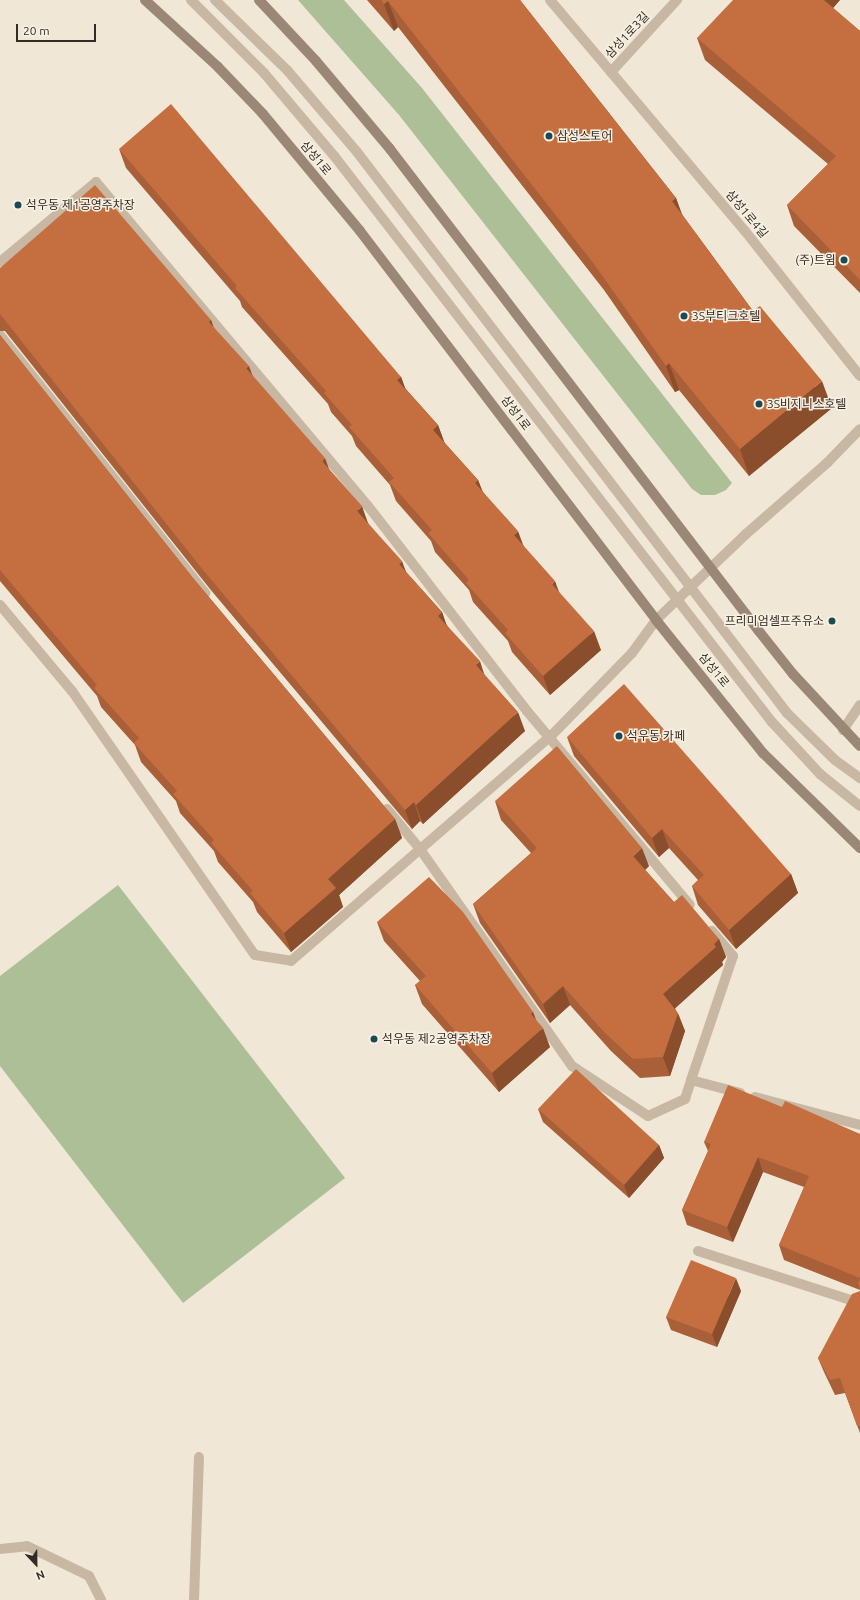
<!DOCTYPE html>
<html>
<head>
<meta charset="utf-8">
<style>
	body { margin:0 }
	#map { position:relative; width:860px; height:1600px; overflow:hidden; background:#f0e7d7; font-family:Ubuntu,"Noto Sans KR",sans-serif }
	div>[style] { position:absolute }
	.green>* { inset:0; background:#adbf97 }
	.lane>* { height:10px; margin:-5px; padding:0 5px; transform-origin:5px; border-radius:5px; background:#c8b8a3 }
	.street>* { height:10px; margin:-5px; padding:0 5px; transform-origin:5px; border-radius:5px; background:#c8b8a3 }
	.secondary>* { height:10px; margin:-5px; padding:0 5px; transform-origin:5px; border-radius:5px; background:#9b8775 }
	.wall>* { inset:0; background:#a95f37 }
	.shaded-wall>* { inset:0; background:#8a4e2d }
	.building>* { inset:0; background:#c56f40 }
	.dots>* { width:11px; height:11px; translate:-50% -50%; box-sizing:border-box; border:2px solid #f8f1e2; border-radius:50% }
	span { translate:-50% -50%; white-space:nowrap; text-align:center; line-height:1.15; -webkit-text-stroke:3px #f8f1e2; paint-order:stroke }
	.street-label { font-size:12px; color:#332b25 }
	.poi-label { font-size:12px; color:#332b25 }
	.left { translate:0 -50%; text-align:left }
	.right { translate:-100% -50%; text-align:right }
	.north { position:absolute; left:16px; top:1544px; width:40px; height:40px; -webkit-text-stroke:3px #f8f1e2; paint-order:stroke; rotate:158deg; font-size:11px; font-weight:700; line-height:16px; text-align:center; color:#332b25 }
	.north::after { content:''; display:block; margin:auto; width:14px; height:18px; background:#332b25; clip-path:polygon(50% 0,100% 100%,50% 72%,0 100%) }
	.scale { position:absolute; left:16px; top:24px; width:80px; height:18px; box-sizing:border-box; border:2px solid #332b25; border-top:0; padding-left:5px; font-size:12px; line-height:14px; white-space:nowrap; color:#332b25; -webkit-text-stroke:3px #f8f1e2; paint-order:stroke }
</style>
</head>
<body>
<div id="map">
	<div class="green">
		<i style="clip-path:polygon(298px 0,344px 0,422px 88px,732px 483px,726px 490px,715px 495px,701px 495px,692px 489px,399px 115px)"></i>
		<i style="clip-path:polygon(118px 885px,345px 1178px,183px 1303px,0 1066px,0 976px)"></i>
	</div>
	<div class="lane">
		<i style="left:191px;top:0;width:103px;rotate:45deg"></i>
		<i style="left:264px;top:73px;width:110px;rotate:49.8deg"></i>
		<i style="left:335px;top:157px;width:713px;rotate:52.29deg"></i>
		<i style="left:771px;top:721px;width:72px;rotate:47.2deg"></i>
		<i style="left:820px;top:774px;width:51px;rotate:38.7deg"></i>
		<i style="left:215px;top:0;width:100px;rotate:44.2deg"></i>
		<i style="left:287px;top:70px;width:108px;rotate:49.5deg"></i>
		<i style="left:357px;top:152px;width:707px;rotate:52.53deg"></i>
		<i style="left:787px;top:713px;width:67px;rotate:44.4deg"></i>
		<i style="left:835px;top:760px;width:31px;rotate:36deg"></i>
		<i style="left:843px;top:730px;width:30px;rotate:-56deg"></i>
	</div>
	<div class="street">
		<i style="left:550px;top:0;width:94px;rotate:49.7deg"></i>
		<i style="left:611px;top:72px;width:98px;rotate:-47.5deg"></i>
		<i style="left:611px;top:72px;width:208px;rotate:49.9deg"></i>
		<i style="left:745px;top:231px;width:185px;rotate:51.6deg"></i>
		<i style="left:0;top:262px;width:125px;rotate:-39.8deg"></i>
		<i style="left:96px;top:182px;width:423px;rotate:50deg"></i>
		<i style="left:368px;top:506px;width:259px;rotate:52.2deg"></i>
		<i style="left:527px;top:711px;width:253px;rotate:50deg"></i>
		<i style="left:0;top:335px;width:330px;rotate:51.5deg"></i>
		<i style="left:0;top:605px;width:112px;rotate:50.1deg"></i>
		<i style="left:72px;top:691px;width:321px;rotate:55.3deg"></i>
		<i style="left:255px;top:955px;width:36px;rotate:9deg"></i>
		<i style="left:291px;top:961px;width:342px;rotate:-40.9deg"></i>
		<i style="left:550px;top:737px;width:117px;rotate:-45.7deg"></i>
		<i style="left:632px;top:653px;width:41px;rotate:-54deg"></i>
		<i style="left:656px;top:620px;width:124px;rotate:-43.7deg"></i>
		<i style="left:746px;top:534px;width:108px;rotate:-41.2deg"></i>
		<i style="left:827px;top:463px;width:47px;rotate:-45.9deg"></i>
		<i style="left:387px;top:809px;width:52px;rotate:50.5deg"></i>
		<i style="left:420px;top:849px;width:265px;rotate:55deg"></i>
		<i style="left:572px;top:1066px;width:91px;rotate:33.3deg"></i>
		<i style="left:648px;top:1116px;width:41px;rotate:-24.7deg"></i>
		<i style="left:685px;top:1099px;width:20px;rotate:-72deg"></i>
		<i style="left:691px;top:1080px;width:131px;rotate:-71.3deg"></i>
		<i style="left:733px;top:956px;width:33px;rotate:-130deg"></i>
		<i style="left:691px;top:1080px;width:51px;rotate:14.9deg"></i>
		<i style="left:755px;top:1097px;width:109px;rotate:14.9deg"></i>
		<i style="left:698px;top:1251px;width:170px;rotate:17.8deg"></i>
		<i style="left:0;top:1549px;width:27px;rotate:-6deg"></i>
		<i style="left:27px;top:1546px;width:69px;rotate:25.8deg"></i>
		<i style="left:89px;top:1576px;width:27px;rotate:63deg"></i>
		<i style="left:194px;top:1600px;width:143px;rotate:-88deg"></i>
	</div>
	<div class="secondary">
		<i style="left:145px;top:0;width:99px;rotate:42.5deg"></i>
		<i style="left:218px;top:67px;width:65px;rotate:46.2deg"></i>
		<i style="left:263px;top:114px;width:152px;rotate:50.3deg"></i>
		<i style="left:360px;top:231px;width:489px;rotate:52.7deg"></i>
		<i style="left:656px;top:620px;width:171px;rotate:51.2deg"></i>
		<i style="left:763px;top:753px;width:136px;rotate:44.4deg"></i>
		<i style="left:259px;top:0;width:83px;rotate:46.9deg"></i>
		<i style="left:316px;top:61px;width:115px;rotate:49.9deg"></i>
		<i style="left:390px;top:149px;width:606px;rotate:52.58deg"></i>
		<i style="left:758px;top:630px;width:56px;rotate:51.5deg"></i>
		<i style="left:793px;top:674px;width:98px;rotate:47.1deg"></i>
	</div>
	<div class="wall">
		<i style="clip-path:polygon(367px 0,520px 0,676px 198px,681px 213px,753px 311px,832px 408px,749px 476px,679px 390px,675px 392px,604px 290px,398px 27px,394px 31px)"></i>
		<i style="clip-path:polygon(840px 0,833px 8px,860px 31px,860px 293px,794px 226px,787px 205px,828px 164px,705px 60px,697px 38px)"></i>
		<i style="clip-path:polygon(119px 149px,401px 377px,405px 388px,438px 425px,444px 442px,478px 480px,483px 492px,559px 593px,601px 650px,550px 695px,512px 652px,508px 641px,473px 602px,469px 590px,435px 552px,431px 541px,396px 501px,390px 485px,356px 446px,352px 436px,331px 412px,328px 404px,242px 307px,240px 301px,126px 168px)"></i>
		<i style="clip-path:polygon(0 268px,211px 320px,213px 327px,329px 470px,368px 523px,407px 573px,442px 612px,446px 624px,484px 674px,525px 731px,423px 824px,420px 821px,412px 829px,210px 589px,5px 331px,0 331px)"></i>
		<i style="clip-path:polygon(0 335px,193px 578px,395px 819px,402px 838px,339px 895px,343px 907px,291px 952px,257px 912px,253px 902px,218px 862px,214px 851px,180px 813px,176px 801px,141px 762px,135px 745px,101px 707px,97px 696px,0 581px)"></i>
		<i style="clip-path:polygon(567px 737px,791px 874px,798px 893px,736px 949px,698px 905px,692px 886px,698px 880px,669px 848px,659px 857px,574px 756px)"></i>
		<i style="clip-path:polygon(495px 801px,649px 866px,645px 870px,674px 902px,719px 939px,726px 957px,722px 962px,723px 965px,675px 1008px,685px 1031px,670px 1076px,640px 1078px,611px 1051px,570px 1005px,550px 1023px,480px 923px,473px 904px,531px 853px,501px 820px)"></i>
		<i style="clip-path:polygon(377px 922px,533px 1012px,536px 1020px,550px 1047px,499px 1092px,422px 1004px,415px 985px,420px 981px,384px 941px)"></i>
		<i style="clip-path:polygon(782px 1107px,860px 1134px,860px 1290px,784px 1260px,779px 1245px,804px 1187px,763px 1172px,733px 1242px,687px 1225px,682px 1210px,708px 1151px,704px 1142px)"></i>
		<i style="clip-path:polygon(538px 1109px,659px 1145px,664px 1158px,629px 1198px,543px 1122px)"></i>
		<i style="clip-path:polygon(741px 1291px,717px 1347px,671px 1330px,666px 1317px)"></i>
		<i style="clip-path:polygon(860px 1291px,860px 1433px,845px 1393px,835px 1395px,824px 1372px,818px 1358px)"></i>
	</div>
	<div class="shaded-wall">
		<i style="clip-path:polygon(820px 0,840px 0,826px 16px)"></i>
		<i style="clip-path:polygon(388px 1px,398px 27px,394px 31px,384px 4px)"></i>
		<i style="clip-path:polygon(676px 198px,686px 225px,672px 201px)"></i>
		<i style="clip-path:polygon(211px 320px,218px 339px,209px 322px)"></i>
		<i style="clip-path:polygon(669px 363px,679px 390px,675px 392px,666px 366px)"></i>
		<i style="clip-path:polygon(249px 366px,256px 385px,246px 368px)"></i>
		<i style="clip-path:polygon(401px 377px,408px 396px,397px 380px)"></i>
		<i style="clip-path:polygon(822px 381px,832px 408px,749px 476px,740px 449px)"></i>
		<i style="clip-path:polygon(438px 425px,445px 444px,433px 430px)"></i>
		<i style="clip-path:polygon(325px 458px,332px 477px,322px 461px)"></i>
		<i style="clip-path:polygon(478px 480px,485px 499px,475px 483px)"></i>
		<i style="clip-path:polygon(362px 506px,369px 526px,357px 511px)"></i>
		<i style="clip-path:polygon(518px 531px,525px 550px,514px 535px)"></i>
		<i style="clip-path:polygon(402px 561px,409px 580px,399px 564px)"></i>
		<i style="clip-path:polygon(555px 581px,562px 600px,552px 584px)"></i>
		<i style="clip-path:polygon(442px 612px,449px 632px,438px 616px)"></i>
		<i style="clip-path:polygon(594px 631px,601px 650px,550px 695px,543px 676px)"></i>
		<i style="clip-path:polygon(480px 661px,486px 680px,476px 665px)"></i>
		<i style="clip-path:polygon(518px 712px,525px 731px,423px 824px,416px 805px)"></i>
		<i style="clip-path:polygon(414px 802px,420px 821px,412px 829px,405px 810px)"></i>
		<i style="clip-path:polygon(395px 819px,402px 838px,339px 895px,343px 907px,291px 952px,284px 933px,328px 879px)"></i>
		<i style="clip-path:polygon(662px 829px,669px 848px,659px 857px,652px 838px)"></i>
		<i style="clip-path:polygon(642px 848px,649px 866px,640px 875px,633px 856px)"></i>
		<i style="clip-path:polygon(791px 874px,798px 893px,736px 949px,729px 930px)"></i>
		<i style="clip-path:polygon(719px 939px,726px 957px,722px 962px,723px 965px,670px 1013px,663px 994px)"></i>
		<i style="clip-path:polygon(563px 986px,570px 1005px,550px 1023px,543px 1004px)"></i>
		<i style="clip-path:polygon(533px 1012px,540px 1031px,543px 1028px,550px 1047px,499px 1092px,492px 1073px,531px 1014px)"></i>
		<i style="clip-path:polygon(678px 1013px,685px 1031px,670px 1076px,663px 1057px)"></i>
		<i style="clip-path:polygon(659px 1145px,664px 1158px,629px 1198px,624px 1185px)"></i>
		<i style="clip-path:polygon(758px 1157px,763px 1172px,733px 1242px,727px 1227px)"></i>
		<i style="clip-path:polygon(736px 1278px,741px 1291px,717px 1347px,712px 1334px)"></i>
	</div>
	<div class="building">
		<i style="clip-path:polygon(381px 0,520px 0,676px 198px,672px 201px,753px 311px,760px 306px,822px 381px,740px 449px,669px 363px,666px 366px,594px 264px,388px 1px,384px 4px)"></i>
		<i style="clip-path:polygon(733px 0,824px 0,860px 31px,860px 280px,787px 205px,836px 156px,697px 38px)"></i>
		<i style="clip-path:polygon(171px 104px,401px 377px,397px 380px,438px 425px,433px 430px,478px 480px,475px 483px,518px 531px,514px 535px,555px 581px,552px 584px,594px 631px,543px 676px,505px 633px,508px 630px,466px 583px,469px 580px,428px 533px,432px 530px,389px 482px,394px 478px,349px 427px,352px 425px,324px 393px,326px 391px,235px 288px,237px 286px,119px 149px)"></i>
		<i style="clip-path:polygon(95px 185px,211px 320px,209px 322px,249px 366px,246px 368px,325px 458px,322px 461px,362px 506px,357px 511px,402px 561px,399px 564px,442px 612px,438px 616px,480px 661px,476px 665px,518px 712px,416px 805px,414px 802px,405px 810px,203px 570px,0 314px,0 268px)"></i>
		<i style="clip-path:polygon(0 335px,193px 578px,395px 819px,328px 879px,336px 888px,284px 933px,250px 893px,253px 891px,211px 843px,214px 840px,173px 794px,177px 791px,134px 743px,139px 738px,94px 688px,97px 685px,0 570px)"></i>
		<i style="clip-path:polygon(624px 684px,791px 874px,729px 930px,692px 886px,704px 875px,662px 829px,652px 838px,567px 737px)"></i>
		<i style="clip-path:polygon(557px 746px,642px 848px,633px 856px,674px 902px,682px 895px,719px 939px,714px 944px,716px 947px,663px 994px,678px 1013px,663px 1057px,633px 1059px,604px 1032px,563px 986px,543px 1004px,473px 904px,537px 848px,495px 801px)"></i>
		<i style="clip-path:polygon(429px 877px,463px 912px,533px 1012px,531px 1014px,543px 1028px,492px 1073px,415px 985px,426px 976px,377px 922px)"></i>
		<i style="clip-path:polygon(576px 1069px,659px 1145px,624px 1185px,538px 1109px)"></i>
		<i style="clip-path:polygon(728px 1085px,782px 1107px,785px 1101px,860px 1134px,860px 1278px,779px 1245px,809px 1176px,758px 1157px,727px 1227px,682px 1210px,711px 1144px,704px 1142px)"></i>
		<i style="clip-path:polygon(691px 1260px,736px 1278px,712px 1334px,666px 1317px)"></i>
		<i style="clip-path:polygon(860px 1279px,860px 1289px,858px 1283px)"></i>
		<i style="clip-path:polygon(860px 1291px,860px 1426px,857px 1426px,840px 1378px,830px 1380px,818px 1358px,852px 1294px)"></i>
	</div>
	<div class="dots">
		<i style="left:549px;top:136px;background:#1b4a54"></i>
		<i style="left:18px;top:205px;background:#1b4a54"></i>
		<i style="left:844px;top:260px;background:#1b4a54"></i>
		<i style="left:684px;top:316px;background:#1b4a54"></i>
		<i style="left:759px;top:404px;background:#1b4a54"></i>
		<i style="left:832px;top:621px;background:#1b4a54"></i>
		<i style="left:619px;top:736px;background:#1b4a54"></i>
		<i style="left:374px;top:1039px;background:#1b4a54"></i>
	</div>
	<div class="street-label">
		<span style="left:627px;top:35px;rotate:-47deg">삼성1로3길</span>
		<span style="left:316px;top:158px;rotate:50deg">삼성1로</span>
		<span style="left:747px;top:214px;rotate:50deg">삼성1로4길</span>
		<span style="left:516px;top:413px;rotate:53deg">삼성1로</span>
		<span style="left:714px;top:670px;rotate:51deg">삼성1로</span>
	</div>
	<div class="poi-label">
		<span class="left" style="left:557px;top:136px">삼성스토어</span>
		<span class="left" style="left:26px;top:205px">석우동 제1공영주차장</span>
		<span class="right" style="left:836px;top:260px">(주)트윔</span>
		<span class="left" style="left:692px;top:316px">3S부티크호텔</span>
		<span class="left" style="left:767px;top:404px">3S비지니스호텔</span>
		<span class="right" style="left:824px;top:621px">프리미엄셀프주유소</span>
		<span class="left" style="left:627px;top:736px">석우동 카페</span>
		<span class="left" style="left:382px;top:1039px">석우동 제2공영주차장</span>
	</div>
	<div class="north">N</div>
	<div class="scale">20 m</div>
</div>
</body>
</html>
